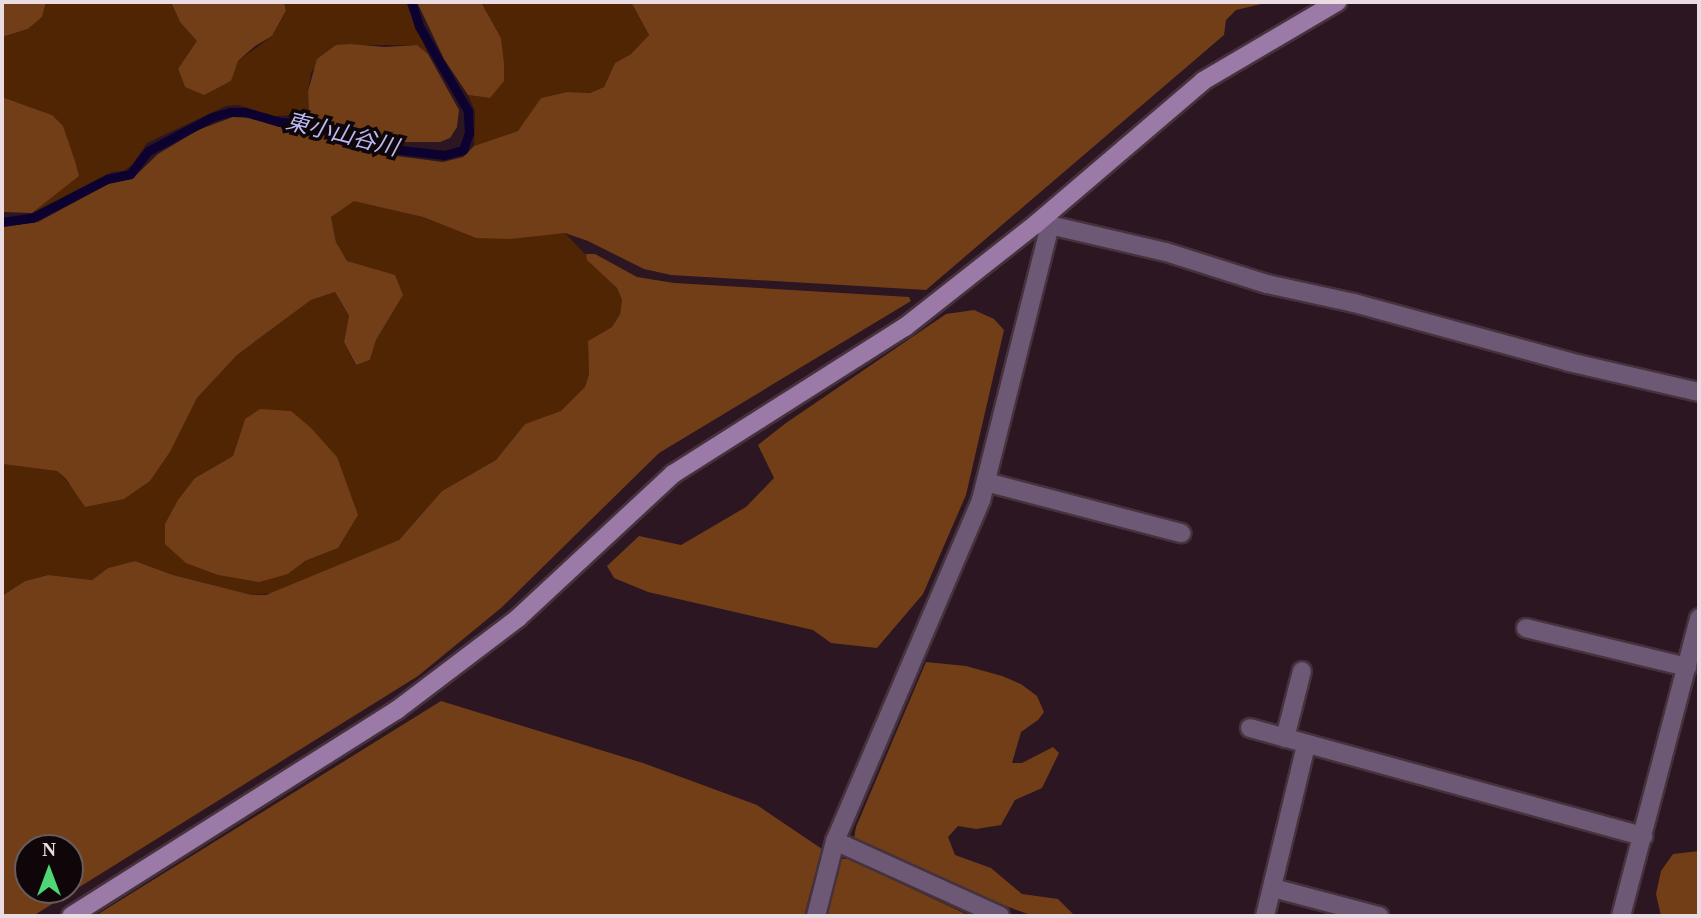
<!DOCTYPE html>
<html>
<head>
<meta charset="utf-8">
<style>
	body { margin:0 }
	#map { position:relative; width:1701px; height:918px; overflow:hidden; background:#2b1621; font-family:"Times New Roman","Noto Sans JP",serif }
	div>[style] { position:absolute }
	.green>* { inset:0; background:#4f2503 }
	.forest>* { inset:0; background:#723e18 }
	.stream>* { height:9px; margin:-4.5px; padding:0 4.5px; transform-origin:4.5px; border-radius:4.5px; background:#0d0130 }
	.roads { filter:drop-shadow(2px 0 #46323c) drop-shadow(-2px 0 #46323c) drop-shadow(0 2px #46323c) drop-shadow(0 -2px #46323c) }
	.street>* { height:18px; margin:-9px; padding:0 9px; transform-origin:9px; border-radius:9px; background:#6d5975 }
	.secondary>* { height:18px; margin:-9px; padding:0 9px; transform-origin:9px; border-radius:9px; background:#9b7aa7 }
	span { translate:-50% -50%; white-space:nowrap; text-align:center; line-height:1.15; -webkit-text-stroke:7px #0e0609; paint-order:stroke }
	.water-label { font-size:23px; color:#bab9f5; font-style:italic }
	.frame { position:absolute; inset:0; border:4px solid #ebdce3; pointer-events:none }
	.north { position:absolute; left:14px; top:834px; width:70px; height:70px; box-sizing:border-box; background:#0e0609; border:2px solid #665c60; border-radius:50%; rotate:0deg; font-size:19px; font-weight:700; line-height:28px; text-align:center; color:#ebdce3 }
	.north::after { content:''; display:block; margin:auto; width:24px; height:32px; background:#4fd675; clip-path:polygon(50% 0,100% 100%,50% 72%,0 100%) }
</style>
</head>
<body>
<div id="map">
	<div class="green">
		<i style="clip-path:polygon(46px 2px,171px 2px,180px 22px,198px 41px,178px 70px,185px 87px,230px 82px,238px 61px,272px 36px,286px 12px,284px 2px,406px 2px,428px 54px,417px 45px,336px 45px,311px 72px,308px 91px,309px 114px,329px 122px,301px 115px,274px 116px,238px 105px,226px 106px,147px 143px,132px 165px,124px 171px,112px 172px,32px 213px,78px 176px,52px 115px,2px 97px,2px 37px,28px 29px,42px 17px)"></i>
		<i style="clip-path:polygon(481px 2px,631px 2px,649px 35px,631px 54px,615px 63px,604px 87px,591px 93px,567px 92px,541px 98px,519px 131px,474px 146px,475px 111px,468px 95px,490px 98px,501px 38px)"></i>
		<i style="clip-path:polygon(evenodd,354px 200px,423px 217px,476px 238px,565px 233px,617px 288px,622px 300px,620px 314px,612px 327px,588px 341px,589px 374px,585px 387px,573px 402px,561px 412px,525px 424px,496px 460px,442px 491px,399px 540px,276px 593px,252px 595px,173px 575px,135px 561px,108px 568px,92px 580px,47px 575px,25px 581px,2px 596px,2px 464px,57px 471px,74px 489px,150px 481px,170px 452px,197px 398px,237px 355px,311px 300px,335px 292px,349px 317px,344px 342px,355px 365px,370px 360px,376px 340px,403px 295px,369px 268px,347px 261px,336px 242px,331px 217px,354px 200px,245px 419px,338px 548px,305px 561px,288px 574px,195px 478px,233px 456px,245px 419px)"></i>
	</div>
	<div class="forest">
		<i style="clip-path:polygon(2px 2px,46px 2px,42px 17px,28px 29px,2px 37px)"></i>
		<i style="clip-path:polygon(171px 2px,284px 2px,286px 11px,272px 36px,255px 46px,238px 61px,231px 81px,204px 95px,185px 87px,178px 69px,197px 41px,180px 22px)"></i>
		<i style="clip-path:polygon(417px 2px,481px 2px,501px 38px,504px 64px,504px 81px,490px 98px,468px 95px,444px 59px)"></i>
		<i style="clip-path:polygon(631px 2px,1270px 2px,1236px 10px,1226px 20px,1224px 35px,926px 290px,671px 275px,644px 269px,588px 241px,565px 233px,510px 239px,476px 238px,423px 217px,354px 201px,331px 217px,336px 242px,347px 261px,395px 275px,403px 295px,376px 340px,370px 360px,356px 365px,344px 342px,349px 316px,335px 292px,311px 300px,237px 355px,197px 398px,170px 452px,150px 481px,124px 499px,85px 507px,66px 479px,57px 471px,2px 464px,2px 227px,38px 222px,110px 183px,132px 179px,158px 154px,198px 130px,233px 117px,251px 118px,279px 127px,300px 126px,365px 152px,443px 162px,463px 157px,474px 146px,518px 131px,541px 98px,567px 92px,590px 93px,604px 87px,615px 63px,631px 54px,649px 35px)"></i>
		<i style="clip-path:polygon(350px 44px,385px 47px,417px 45px,428px 54px,459px 110px,457px 127px,450px 138px,440px 142px,396px 142px,361px 136px,309px 114px,308px 91px,317px 59px,336px 45px)"></i>
		<i style="clip-path:polygon(2px 97px,52px 115px,63px 126px,75px 161px,79px 176px,32px 213px,2px 212px)"></i>
		<i style="clip-path:polygon(evenodd,586px 254px,595px 254px,637px 277px,674px 283px,909px 297px,911px 301px,659px 453px,501px 608px,418px 676px,33px 916px,2px 916px,2px 596px,25px 581px,48px 575px,92px 580px,108px 568px,135px 561px,173px 575px,252px 595px,266px 595px,399px 540px,442px 491px,496px 460px,525px 424px,561px 411px,585px 387px,589px 374px,588px 341px,612px 327px,620px 314px,622px 300px,617px 288px,587px 260px,586px 254px,28px 848px,70px 848px,70px 890px,28px 890px,28px 848px)"></i>
		<i style="clip-path:polygon(974px 310px,994px 319px,1004px 330px,966px 495px,923px 594px,877px 648px,831px 643px,813px 630px,648px 592px,614px 578px,607px 566px,639px 536px,681px 545px,746px 507px,774px 478px,758px 445px,786px 423px,946px 314px)"></i>
		<i style="clip-path:polygon(260px 409px,291px 411px,311px 428px,337px 457px,358px 515px,338px 548px,305px 561px,288px 574px,259px 582px,218px 575px,186px 563px,165px 544px,165px 524px,178px 500px,195px 478px,233px 456px,245px 419px)"></i>
		<i style="clip-path:polygon(926px 662px,966px 666px,1002px 676px,1021px 684px,1037px 696px,1044px 712px,1038px 720px,1021px 732px,1012px 763px,1022px 763px,1053px 747px,1059px 753px,1042px 788px,1015px 800px,1001px 825px,976px 829px,958px 826px,948px 837px,955px 855px,991px 868px,1022px 894px,1058px 899px,1075px 916px,1033px 916px,987px 899px,854px 838px,856px 827px)"></i>
		<i style="clip-path:polygon(441px 701px,643px 763px,757px 805px,822px 849px,804px 916px,95px 916px)"></i>
		<i style="clip-path:polygon(1699px 851px,1699px 916px,1661px 916px,1656px 894px,1661px 871px,1673px 854px)"></i>
		<i style="clip-path:polygon(838px 859px,849px 859px,970px 916px,824px 916px)"></i>
	</div>
	<div class="stream">
		<i style="left:2px;top:222px;width:30px;rotate:-8deg"></i>
		<i style="left:32px;top:218px;width:85px;rotate:-27.5deg"></i>
		<i style="left:107px;top:179px;width:24px;rotate:-12deg"></i>
		<i style="left:130px;top:174px;width:29px;rotate:-52deg"></i>
		<i style="left:148px;top:151px;width:72px;rotate:-28deg"></i>
		<i style="left:212px;top:117px;width:19px;rotate:-16deg"></i>
		<i style="left:230px;top:112px;width:15px"></i>
		<i style="left:245px;top:112px;width:36px;rotate:16deg"></i>
		<i style="left:280px;top:122px;width:39px;rotate:4deg"></i>
		<i style="left:319px;top:125px;width:51px;rotate:24.1deg"></i>
		<i style="left:366px;top:146px;width:79px;rotate:6.6deg"></i>
		<i style="left:444px;top:155px;width:20px;rotate:-15deg"></i>
		<i style="left:463px;top:150px;width:18px;rotate:-71deg"></i>
		<i style="left:469px;top:133px;width:22px;rotate:-93deg"></i>
		<i style="left:468px;top:111px;width:98px;rotate:-120deg"></i>
		<i style="left:419px;top:26px;width:25px;rotate:-108deg"></i>
	</div>
	<div class="roads">
		<div class="street">
			<i style="left:1041px;top:223px;width:128px;rotate:13.1deg"></i>
			<i style="left:1166px;top:252px;width:106px;rotate:17.6deg"></i>
			<i style="left:1267px;top:284px;width:89px;rotate:12.3deg"></i>
			<i style="left:1354px;top:303px;width:223px;rotate:15.3deg"></i>
			<i style="left:1569px;top:362px;width:133px;rotate:13deg"></i>
			<i style="left:986px;top:482px;width:202px;rotate:14.7deg"></i>
			<i style="left:1526px;top:628px;width:166px;rotate:13.6deg"></i>
			<i style="left:1250px;top:728px;width:408px;rotate:15.4deg"></i>
			<i style="left:1285px;top:738px;width:69px;rotate:-75.8deg"></i>
			<i style="left:835px;top:841px;width:181px;rotate:24.4deg"></i>
			<i style="left:1273px;top:888px;width:110px;rotate:14.8deg"></i>
			<i style="left:816px;top:916px;width:77px;rotate:-75.8deg"></i>
			<i style="left:835px;top:841px;width:371px;rotate:-66.8deg"></i>
			<i style="left:981px;top:500px;width:284px;rotate:-75.9deg"></i>
			<i style="left:1265px;top:916px;width:176px;rotate:-76.5deg"></i>
			<i style="left:1621px;top:916px;width:308px;rotate:-75.3deg"></i>
		</div>
		<div class="secondary">
			<i style="left:71px;top:916px;width:386px;rotate:-32.3deg"></i>
			<i style="left:397px;top:710px;width:152px;rotate:-37.2deg"></i>
			<i style="left:518px;top:618px;width:212px;rotate:-42.9deg"></i>
			<i style="left:673px;top:474px;width:275px;rotate:-32.4deg"></i>
			<i style="left:905px;top:327px;width:168px;rotate:-38.2deg"></i>
			<i style="left:1037px;top:223px;width:218px;rotate:-40.5deg"></i>
			<i style="left:1203px;top:81px;width:156px;rotate:-30.5deg"></i>
		</div>
	</div>
	<div class="water-label">
		<span style="left:342px;top:135px;rotate:14deg">東小山谷川</span>
	</div>
	<div class="frame"></div>
	<div class="north">N</div>
</div>
</body>
</html>
